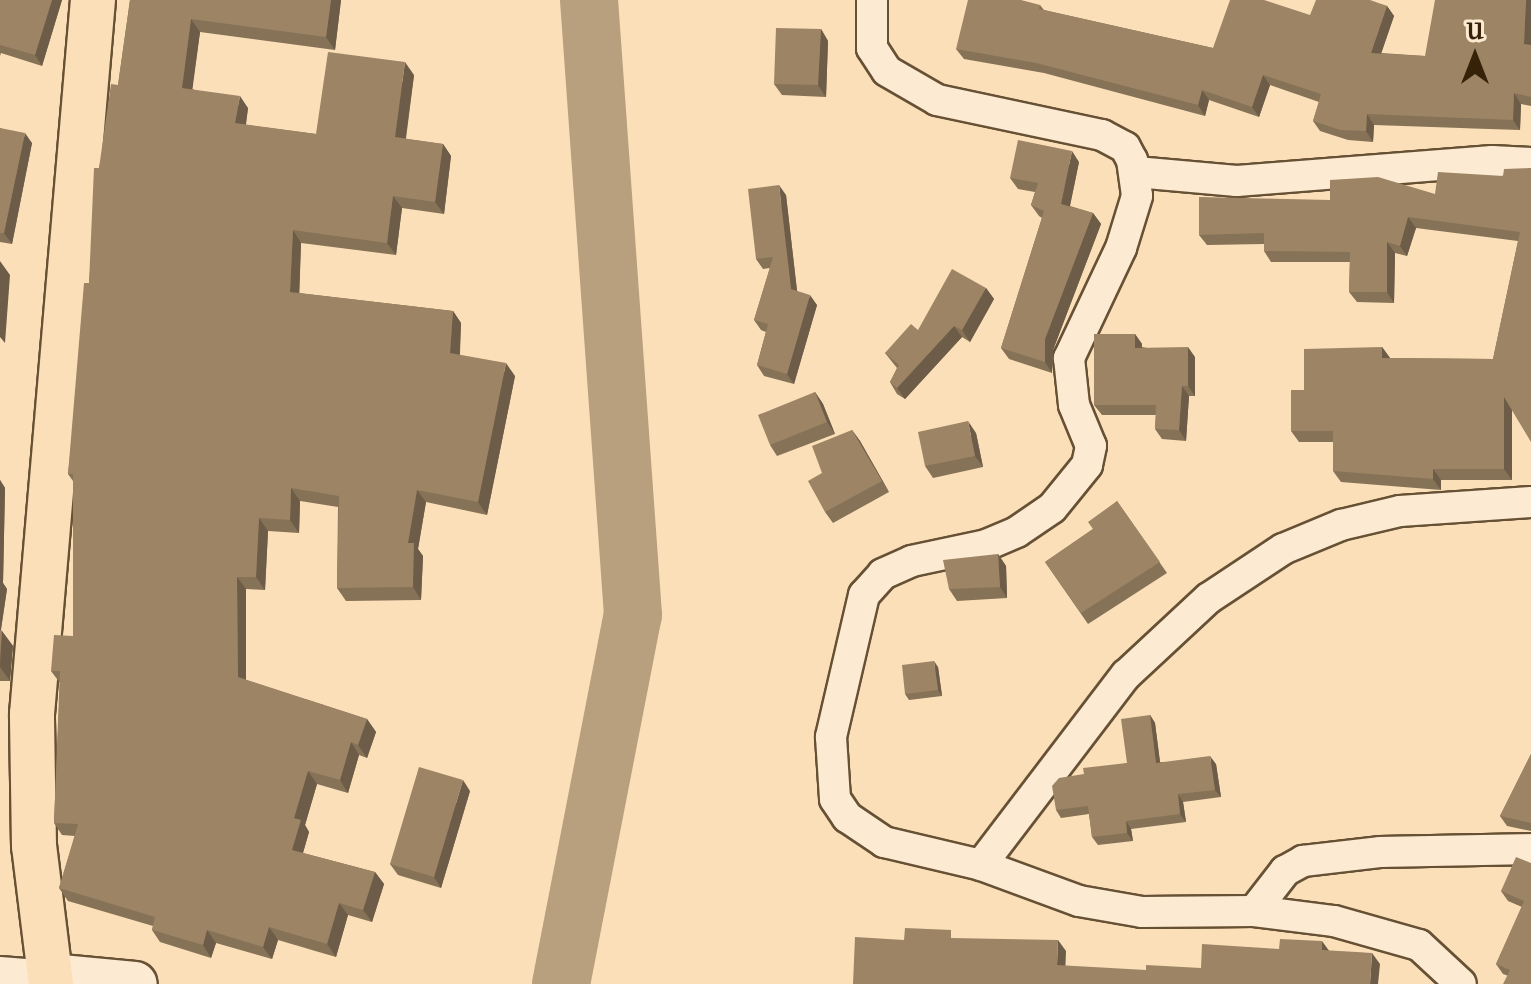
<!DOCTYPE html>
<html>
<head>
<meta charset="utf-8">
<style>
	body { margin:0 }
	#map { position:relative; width:1531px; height:984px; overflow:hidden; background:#fbdfb9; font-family:"IM FELL French Canon",serif }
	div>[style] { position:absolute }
	.river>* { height:58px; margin:-29px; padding:0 29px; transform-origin:29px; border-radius:29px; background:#b89f7d }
	.roads { filter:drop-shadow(2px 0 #675135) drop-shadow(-2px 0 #675135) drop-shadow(0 2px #675135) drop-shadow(0 -2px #675135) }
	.street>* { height:30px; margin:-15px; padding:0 15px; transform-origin:15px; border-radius:15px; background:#fcead2 }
	.secondary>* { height:44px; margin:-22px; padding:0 22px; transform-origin:22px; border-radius:22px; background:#fcead2 }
	.highway>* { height:44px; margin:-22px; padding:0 22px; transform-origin:22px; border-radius:22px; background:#fbdfb9 }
	.wall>* { inset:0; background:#867257 }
	.shaded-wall>* { inset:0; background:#6d5c47 }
	.building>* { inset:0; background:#9c8465 }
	span { translate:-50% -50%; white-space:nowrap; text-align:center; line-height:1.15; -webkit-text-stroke:7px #fcead2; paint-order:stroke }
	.north { position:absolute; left:1435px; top:16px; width:80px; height:80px; -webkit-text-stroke:6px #fcead2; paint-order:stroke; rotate:0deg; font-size:22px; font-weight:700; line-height:32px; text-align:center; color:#362209 }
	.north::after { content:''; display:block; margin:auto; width:28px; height:36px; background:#362209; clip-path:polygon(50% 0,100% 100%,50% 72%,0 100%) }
</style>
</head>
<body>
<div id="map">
	<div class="river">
		<i style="left:561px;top:984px;width:376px;rotate:-79deg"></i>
		<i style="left:633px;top:615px;width:617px;rotate:-94.09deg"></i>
	</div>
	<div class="roads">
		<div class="street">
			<i style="left:872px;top:0;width:48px;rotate:90deg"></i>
			<i style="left:872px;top:48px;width:27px;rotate:57deg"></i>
			<i style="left:887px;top:71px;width:58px;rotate:30.1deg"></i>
			<i style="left:937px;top:100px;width:169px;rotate:12deg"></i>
			<i style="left:1102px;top:135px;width:26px;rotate:28deg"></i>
			<i style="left:1125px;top:147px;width:15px;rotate:62deg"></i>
			<i style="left:1132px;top:160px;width:36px;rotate:82deg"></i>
			<i style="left:1137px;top:196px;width:54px;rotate:107.1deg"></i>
			<i style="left:1121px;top:248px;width:122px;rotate:115.3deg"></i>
			<i style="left:1069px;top:358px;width:47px;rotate:83.9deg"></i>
			<i style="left:1074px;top:405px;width:44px;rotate:67.5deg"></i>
			<i style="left:1091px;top:446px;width:19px;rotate:102deg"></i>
			<i style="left:1087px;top:465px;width:55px;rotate:129.1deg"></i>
			<i style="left:1052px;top:508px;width:42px;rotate:145.6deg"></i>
			<i style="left:1017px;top:532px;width:33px;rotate:157deg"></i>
			<i style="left:987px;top:545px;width:77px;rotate:168deg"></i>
			<i style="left:912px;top:561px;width:32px;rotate:156deg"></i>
			<i style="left:883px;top:574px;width:28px;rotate:132deg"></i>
			<i style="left:864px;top:595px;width:146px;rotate:103.1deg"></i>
			<i style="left:831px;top:737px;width:62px;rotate:86.3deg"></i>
			<i style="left:835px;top:799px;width:22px;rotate:56deg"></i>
			<i style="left:847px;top:817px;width:45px;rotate:34deg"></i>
			<i style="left:884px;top:842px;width:100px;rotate:13.3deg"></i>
			<i style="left:981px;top:865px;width:104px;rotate:20.2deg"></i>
			<i style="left:1079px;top:901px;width:64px;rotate:9.9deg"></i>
			<i style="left:1142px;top:912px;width:112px;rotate:-0.5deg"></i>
			<i style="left:1254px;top:911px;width:81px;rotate:7.1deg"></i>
			<i style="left:1334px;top:921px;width:88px;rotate:15.8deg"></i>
			<i style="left:1419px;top:945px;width:57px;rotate:42.9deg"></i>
			<i style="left:1136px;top:172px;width:101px;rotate:5.1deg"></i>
			<i style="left:1237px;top:181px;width:256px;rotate:-4.5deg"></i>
			<i style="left:1492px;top:161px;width:39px;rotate:3deg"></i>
			<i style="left:981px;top:865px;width:239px;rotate:-52.7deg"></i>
			<i style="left:1126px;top:675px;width:113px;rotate:-42.9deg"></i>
			<i style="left:1209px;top:598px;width:89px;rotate:-33.5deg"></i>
			<i style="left:1283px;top:549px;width:63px;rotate:-22.5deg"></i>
			<i style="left:1341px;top:525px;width:61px;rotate:-13.3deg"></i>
			<i style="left:1400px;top:511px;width:131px;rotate:-3.9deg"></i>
			<i style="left:1254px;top:911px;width:51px;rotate:-52.2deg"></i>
			<i style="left:1285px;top:871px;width:21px;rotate:-29deg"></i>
			<i style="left:1303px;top:861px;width:79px;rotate:-6.6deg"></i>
			<i style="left:1381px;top:852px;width:150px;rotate:-1.1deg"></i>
			<i style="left:0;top:972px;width:50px;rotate:4.6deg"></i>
		</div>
		<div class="secondary">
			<i style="left:50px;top:976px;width:85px;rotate:5.4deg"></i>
		</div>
		<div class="highway">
			<i style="left:51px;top:984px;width:139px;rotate:-97deg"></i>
			<i style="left:34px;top:846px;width:132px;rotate:-90.9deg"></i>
			<i style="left:32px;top:714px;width:717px;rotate:-85.12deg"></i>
		</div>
	</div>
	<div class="wall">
		<i style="clip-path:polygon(0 0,62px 0,42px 66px,1px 53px,0 56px)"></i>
		<i style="clip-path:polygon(130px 0,341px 0,335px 50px,200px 32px,192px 89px,248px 108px,246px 125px,316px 134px,414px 75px,406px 139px,443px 144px,451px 156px,444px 214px,402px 208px,396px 255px,301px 243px,299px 293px,453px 311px,461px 323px,460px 355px,515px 376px,487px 515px,426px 502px,418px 549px,423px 556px,421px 600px,346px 601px,337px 588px,338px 507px,300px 501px,299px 533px,268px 531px,265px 590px,246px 589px,246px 680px,367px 719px,376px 732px,367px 758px,359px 755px,348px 793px,317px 784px,305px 825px,309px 832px,303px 853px,375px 872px,384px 884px,372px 922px,348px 915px,336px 957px,278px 940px,272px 959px,216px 943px,211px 958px,160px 942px,152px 930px,153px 926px,68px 901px,59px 888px,75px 836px,62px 835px,54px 823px,60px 683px,51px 671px,73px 636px,73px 481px,68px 474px,89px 283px,99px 168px,118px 85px)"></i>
		<i style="clip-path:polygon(1531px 0,1531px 106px,1521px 104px,1520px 130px,1374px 125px,1373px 142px,1348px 140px,1320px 131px,1313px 121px,1319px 102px,1270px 85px,1259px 117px,1209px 100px,1205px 116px,1044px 73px,964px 59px,956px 49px,1040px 5px,1044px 10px,1213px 48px,1310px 15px,1380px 4px,1387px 6px,1394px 16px,1381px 53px,1425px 56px)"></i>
		<i style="clip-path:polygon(821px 29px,828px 41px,826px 97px,782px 95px,774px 84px)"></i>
		<i style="clip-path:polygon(0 128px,32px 143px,12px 244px,0 242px)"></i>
		<i style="clip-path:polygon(1079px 162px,1070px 206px,1093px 213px,1101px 224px,1053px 350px,1052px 373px,1009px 359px,1001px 348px,1042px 218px,1039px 216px,1031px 205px,1035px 192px,1018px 189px,1010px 178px)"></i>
		<i style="clip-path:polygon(1531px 168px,1512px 410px,1512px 480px,1441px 480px,1441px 490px,1341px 482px,1333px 471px,1333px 442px,1299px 442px,1291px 431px,1304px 390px,1382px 347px,1390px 358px,1493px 359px,1518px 241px,1416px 228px,1407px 256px,1395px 253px,1394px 303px,1357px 302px,1349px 292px,1350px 262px,1271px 262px,1264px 251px,1264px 244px,1207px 245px,1199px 235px,1330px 200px,1435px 194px)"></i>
		<i style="clip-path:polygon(786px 195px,797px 291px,817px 305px,794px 384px,764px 376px,757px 365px,766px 332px,761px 330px,754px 320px,770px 268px,763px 269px,756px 259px)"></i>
		<i style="clip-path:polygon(986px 288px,994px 299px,970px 342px,962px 337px,905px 399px,897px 394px,890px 382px,897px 368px,885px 353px)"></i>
		<i style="clip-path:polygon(1135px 334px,1142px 344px,1142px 347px,1195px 357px,1195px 396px,1189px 396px,1186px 441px,1162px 439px,1155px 429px,1156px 415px,1102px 415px,1094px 405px)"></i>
		<i style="clip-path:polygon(815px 392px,823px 404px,835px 434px,777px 456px,770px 445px)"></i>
		<i style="clip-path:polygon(852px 430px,860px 441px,889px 492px,833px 523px,825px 512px,822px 473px)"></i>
		<i style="clip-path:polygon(976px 433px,983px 467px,933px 478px,925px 466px)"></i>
		<i style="clip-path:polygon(0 480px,5px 488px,3px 583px,7px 589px,1px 630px,13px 646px,10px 681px,0 681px,0 683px)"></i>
		<i style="clip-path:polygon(1117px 501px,1167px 573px,1088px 624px,1045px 562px,1093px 529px)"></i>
		<i style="clip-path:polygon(998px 554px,1006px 566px,1007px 598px,957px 601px,949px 589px)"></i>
		<i style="clip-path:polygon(938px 667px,942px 696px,909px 700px,905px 694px)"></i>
		<i style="clip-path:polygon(1150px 715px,1155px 723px,1160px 762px,1216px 764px,1221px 797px,1183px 802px,1186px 822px,1131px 829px,1133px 841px,1098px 845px,1092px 837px,1089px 814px,1061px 818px,1056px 810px,1084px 774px,1127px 763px)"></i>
		<i style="clip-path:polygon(1531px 754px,1531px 831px,1507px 826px,1500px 816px)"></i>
		<i style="clip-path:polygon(470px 791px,441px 888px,398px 875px,390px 864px)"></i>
		<i style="clip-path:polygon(1531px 863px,1531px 984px,1503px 974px,1496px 964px,1522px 907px,1508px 901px,1501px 891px)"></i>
	</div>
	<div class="shaded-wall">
		<i style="clip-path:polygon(52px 0,62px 0,42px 66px,35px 55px)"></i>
		<i style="clip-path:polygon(331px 0,341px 0,335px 50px,326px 37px)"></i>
		<i style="clip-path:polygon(1526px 0,1531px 0,1531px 54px,1524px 44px)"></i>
		<i style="clip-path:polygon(1387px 6px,1394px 16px,1378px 63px,1371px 53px)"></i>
		<i style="clip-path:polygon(191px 19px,200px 32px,191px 100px,182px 88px)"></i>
		<i style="clip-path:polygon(821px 29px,828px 41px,826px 97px,818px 85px)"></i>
		<i style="clip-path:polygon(405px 62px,414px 75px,404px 150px,395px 137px)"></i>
		<i style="clip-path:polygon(1263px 75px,1270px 85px,1259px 117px,1252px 107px)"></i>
		<i style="clip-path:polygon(1202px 90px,1209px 100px,1205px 116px,1198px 105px)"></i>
		<i style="clip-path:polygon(1514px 93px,1521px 104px,1520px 130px,1513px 120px)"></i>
		<i style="clip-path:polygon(240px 96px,248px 108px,244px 136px,235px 123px)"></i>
		<i style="clip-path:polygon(1367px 114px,1374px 125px,1373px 142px,1366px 131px)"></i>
		<i style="clip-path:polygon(25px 133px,32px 143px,12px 244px,4px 233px)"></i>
		<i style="clip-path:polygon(443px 144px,451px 156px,444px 214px,435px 202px)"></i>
		<i style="clip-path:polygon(1072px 151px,1079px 162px,1068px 215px,1061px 204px)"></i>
		<i style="clip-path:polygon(779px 185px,786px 195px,798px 299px,791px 289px)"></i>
		<i style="clip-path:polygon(393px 196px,402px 208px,396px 255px,387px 243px)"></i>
		<i style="clip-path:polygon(1093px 213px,1101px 224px,1053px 350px,1052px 373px,1045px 362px,1045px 339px)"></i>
		<i style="clip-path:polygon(1408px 217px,1416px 228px,1407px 256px,1400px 246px)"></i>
		<i style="clip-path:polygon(293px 230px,301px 243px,299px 304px,290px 292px)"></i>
		<i style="clip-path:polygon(1387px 242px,1395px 253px,1394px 303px,1387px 292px)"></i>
		<i style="clip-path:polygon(0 261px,10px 275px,5px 343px,0 337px)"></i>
		<i style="clip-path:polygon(986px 288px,994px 299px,970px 342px,962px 330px)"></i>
		<i style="clip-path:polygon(810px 295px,817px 305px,794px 384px,787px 374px)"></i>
		<i style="clip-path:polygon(453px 311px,461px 323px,459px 366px,450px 353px)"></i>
		<i style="clip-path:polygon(954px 326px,962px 337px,905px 399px,897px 388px)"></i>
		<i style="clip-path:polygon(1135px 334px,1142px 344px,1142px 358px,1135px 348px)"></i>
		<i style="clip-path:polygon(1188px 347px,1195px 357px,1195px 396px,1188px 386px)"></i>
		<i style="clip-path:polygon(1382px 347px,1390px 358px,1389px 369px,1382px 358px)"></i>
		<i style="clip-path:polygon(506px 363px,515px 376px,487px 515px,478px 502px)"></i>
		<i style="clip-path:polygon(1182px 386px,1189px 396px,1186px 441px,1179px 430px)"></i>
		<i style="clip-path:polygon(815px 392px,823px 404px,835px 434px,827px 422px)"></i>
		<i style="clip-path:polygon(1504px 397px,1512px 408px,1512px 480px,1504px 469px)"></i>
		<i style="clip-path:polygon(968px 421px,976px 433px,983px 467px,975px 456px)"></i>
		<i style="clip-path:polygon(852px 430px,860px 441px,889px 492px,882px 481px)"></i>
		<i style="clip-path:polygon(1433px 469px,1441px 480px,1441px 490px,1433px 479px)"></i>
		<i style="clip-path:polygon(0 480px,5px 488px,3px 583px,7px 589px,0 635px)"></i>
		<i style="clip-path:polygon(291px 488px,300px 501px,299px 533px,290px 520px)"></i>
		<i style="clip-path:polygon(417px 490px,426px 502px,418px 549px,423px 556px,421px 600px,413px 587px,408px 543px)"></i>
		<i style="clip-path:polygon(259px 518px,268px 531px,265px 590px,256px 577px)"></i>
		<i style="clip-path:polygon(998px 554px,1006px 566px,1007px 598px,1000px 587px)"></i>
		<i style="clip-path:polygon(237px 577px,246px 589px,246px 690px,238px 677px)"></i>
		<i style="clip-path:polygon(2px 631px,13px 646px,10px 681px,0 667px)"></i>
		<i style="clip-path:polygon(934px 661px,938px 667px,942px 696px,938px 690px)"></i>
		<i style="clip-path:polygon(1150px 715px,1155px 723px,1161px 770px,1156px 763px)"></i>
		<i style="clip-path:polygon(367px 719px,376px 732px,367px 758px,358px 745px)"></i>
		<i style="clip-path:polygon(351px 742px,359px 755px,348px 793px,340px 780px)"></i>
		<i style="clip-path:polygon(1210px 756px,1216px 764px,1221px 797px,1215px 790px)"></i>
		<i style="clip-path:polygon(308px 771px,317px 784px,305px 825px,309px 832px,300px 863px,292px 850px,294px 818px)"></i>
		<i style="clip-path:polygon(463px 780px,470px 791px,441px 888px,434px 877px)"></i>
		<i style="clip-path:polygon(1178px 794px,1183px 802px,1186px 822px,1180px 814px)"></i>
		<i style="clip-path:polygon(1126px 821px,1131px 829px,1133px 841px,1127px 833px)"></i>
		<i style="clip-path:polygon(375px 872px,384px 884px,372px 922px,363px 910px)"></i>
		<i style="clip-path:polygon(339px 903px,348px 915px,336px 957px,327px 944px)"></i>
		<i style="clip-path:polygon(269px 927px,278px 940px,272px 959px,263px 947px)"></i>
		<i style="clip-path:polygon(207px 930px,216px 943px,211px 958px,203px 945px)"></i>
		<i style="clip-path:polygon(1058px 940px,1066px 951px,1065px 976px,1057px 965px)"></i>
		<i style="clip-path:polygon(1322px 941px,1330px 952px,1322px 950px)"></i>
		<i style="clip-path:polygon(1372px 953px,1380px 964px,1378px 984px,1370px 984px)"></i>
	</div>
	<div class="building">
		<i style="clip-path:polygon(0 0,52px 0,35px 55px,0 45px)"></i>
		<i style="clip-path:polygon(130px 0,331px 0,326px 37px,191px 19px,182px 88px,240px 96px,235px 123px,316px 134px,328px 52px,405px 62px,395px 137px,443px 144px,435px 202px,393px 196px,387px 243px,293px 230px,290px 292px,453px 311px,450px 353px,506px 363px,478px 502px,417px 490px,408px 543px,414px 543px,413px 587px,337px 588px,339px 496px,291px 488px,290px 520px,259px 518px,256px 577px,237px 577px,238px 677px,367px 719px,358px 745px,351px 742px,340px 780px,308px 771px,294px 818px,301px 820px,292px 850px,375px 872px,363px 910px,339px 903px,327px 944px,269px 927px,263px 947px,207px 930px,203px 945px,152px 930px,155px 917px,59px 888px,78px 824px,54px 823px,60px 671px,51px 671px,54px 635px,73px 636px,73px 474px,68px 474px,84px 283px,89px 283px,94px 168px,99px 168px,111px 84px,118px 85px)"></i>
		<i style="clip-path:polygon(968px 0,1021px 0,1040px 5px,1039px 9px,1213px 48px,1230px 0,1264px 0,1310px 15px,1316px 0,1370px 0,1387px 6px,1371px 53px,1425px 56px,1435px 0,1526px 0,1524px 44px,1531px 45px,1531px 97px,1514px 93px,1513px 120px,1367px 114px,1366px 131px,1340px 130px,1313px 121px,1321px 94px,1263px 75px,1252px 107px,1202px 90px,1198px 105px,1036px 63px,956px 49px)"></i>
		<i style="clip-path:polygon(776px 28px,821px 29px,818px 85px,774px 84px)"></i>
		<i style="clip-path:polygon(0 128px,25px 133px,4px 233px,0 233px)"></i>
		<i style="clip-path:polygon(1018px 140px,1072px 151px,1061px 204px,1093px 213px,1045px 339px,1045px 362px,1001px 348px,1044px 211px,1031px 205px,1038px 183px,1010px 178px)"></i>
		<i style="clip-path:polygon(1531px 168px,1531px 442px,1504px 397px,1504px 469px,1433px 469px,1433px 479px,1333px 471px,1333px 431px,1291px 431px,1291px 390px,1304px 390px,1304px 349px,1382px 347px,1382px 358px,1493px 359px,1520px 232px,1408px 217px,1400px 246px,1387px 242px,1387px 292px,1349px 292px,1350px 252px,1264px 251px,1264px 233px,1199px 235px,1199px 197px,1330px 200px,1330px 180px,1378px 177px,1435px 194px,1438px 172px,1503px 176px,1504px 169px)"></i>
		<i style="clip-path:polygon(779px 185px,791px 289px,810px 295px,787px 374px,757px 365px,768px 324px,754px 320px,773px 257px,756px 259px,748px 189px)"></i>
		<i style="clip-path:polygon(952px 269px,986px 288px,962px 330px,954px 326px,897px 388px,890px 382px,899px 365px,885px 353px,911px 324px,918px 330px)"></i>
		<i style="clip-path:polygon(1094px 334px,1135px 334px,1135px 348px,1188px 347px,1188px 386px,1182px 386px,1179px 430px,1155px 429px,1156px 405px,1094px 405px)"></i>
		<i style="clip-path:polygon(815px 392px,827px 422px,770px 445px,758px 415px)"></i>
		<i style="clip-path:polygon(968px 421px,975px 456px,925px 466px,918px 432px)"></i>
		<i style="clip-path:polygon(852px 430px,882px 481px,825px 512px,808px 481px,822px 473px,812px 446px)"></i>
		<i style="clip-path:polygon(1117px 501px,1160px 562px,1081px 613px,1045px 562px,1093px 529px,1088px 522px)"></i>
		<i style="clip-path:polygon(998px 554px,1000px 587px,949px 589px,943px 560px)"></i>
		<i style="clip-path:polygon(0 630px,2px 631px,0 656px)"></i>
		<i style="clip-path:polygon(934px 661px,938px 690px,905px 694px,902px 665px)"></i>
		<i style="clip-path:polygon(1150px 715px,1156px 763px,1210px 756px,1215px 790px,1178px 794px,1180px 814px,1126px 821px,1127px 833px,1092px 837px,1088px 806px,1056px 810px,1052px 786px,1059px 778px,1084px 774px,1083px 768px,1127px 763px,1121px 719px)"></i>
		<i style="clip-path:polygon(1531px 754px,1531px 823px,1500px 816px)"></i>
		<i style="clip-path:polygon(419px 767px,463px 780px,434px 877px,390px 864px)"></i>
		<i style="clip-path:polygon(1516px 857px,1531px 863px,1531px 984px,1503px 984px,1510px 970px,1496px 964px,1524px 901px,1501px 891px)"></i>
		<i style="clip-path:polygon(905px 928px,951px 930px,951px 938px,1058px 940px,1057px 965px,1146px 970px,1146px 965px,1201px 968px,1202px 944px,1279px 949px,1280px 939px,1322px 941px,1322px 950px,1372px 953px,1370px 984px,853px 984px,855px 937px,904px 940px)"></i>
	</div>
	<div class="north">U</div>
</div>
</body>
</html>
